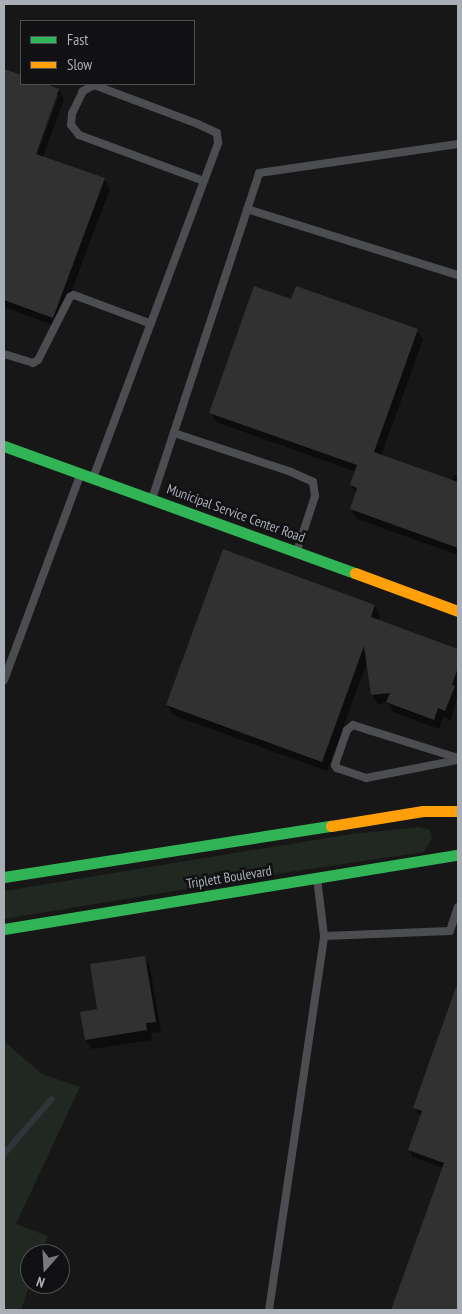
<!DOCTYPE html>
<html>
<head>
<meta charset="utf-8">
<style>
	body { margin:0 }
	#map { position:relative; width:462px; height:1314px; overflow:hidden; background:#171717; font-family:"PT Sans Narrow",sans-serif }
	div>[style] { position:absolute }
	.green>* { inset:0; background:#212721 }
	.shadow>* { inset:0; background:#0007 }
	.stream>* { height:5.5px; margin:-2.75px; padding:0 2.75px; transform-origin:2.75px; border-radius:2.75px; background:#2f363b }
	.building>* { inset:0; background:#313132 }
	.lane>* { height:8px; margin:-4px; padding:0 4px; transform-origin:4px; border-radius:4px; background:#4c4d50 }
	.fast>* { height:11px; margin:-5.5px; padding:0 5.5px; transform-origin:5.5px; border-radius:5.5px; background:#30b455 }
	.slow>* { height:11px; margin:-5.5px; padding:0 5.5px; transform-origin:5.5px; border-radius:5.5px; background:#ff9f0a }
	span { translate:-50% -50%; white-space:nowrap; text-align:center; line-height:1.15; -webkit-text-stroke:5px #111113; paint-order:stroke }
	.street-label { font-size:14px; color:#aaaeb6 }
	.frame { position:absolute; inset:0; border:5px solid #aaaeb6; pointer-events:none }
	.legend { position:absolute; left:20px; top:20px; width:175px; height:65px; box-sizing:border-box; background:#111113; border:1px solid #4e5054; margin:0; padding:6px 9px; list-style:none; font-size:15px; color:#aaaeb6 }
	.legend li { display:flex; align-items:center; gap:10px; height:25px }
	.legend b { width:25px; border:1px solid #4e5054 }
	.north { position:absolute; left:20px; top:1244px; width:50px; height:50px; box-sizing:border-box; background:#111113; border:1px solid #4e5054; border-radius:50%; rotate:199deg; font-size:14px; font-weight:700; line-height:20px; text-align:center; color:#aaaeb6 }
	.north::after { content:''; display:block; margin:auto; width:18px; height:22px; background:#77797e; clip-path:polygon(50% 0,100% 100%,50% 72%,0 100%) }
</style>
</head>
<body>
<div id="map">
	<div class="green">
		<i style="clip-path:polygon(419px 827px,430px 830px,432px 838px,424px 852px,277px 874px,4px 919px,4px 891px,351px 834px)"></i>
		<i style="clip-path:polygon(4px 1037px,5px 1042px,42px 1074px,80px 1087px,16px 1224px,48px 1236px,41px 1254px,30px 1254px,30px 1284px,21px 1310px,4px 1310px)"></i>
	</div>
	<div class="shadow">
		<i style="clip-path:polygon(evenodd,4px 70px,21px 76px,21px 84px,42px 84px,59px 90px,64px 99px,43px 157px,104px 179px,110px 189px,58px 327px,4px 307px,4px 70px,56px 95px,59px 95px,35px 160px,33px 159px,56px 95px)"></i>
		<i style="clip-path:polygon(292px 301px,417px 330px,423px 340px,381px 456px,452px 481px,454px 475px,458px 477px,458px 555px,357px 519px,351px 509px,356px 494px,351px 485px,356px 472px,216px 422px,210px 412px)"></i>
		<i style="clip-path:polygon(375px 606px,380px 616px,378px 621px,458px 651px,458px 695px,451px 720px,443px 717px,439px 729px,393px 712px,388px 703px,378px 704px,372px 695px,368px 660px,327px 771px,173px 715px,167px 705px)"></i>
		<i style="clip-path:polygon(144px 957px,150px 967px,161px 1032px,151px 1033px,152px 1040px,92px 1049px,86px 1040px,99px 1010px)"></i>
		<i style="clip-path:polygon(458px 985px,458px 1310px,393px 1310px,444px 1168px,413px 1157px,409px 1150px,421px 1116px,414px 1107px)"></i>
	</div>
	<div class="stream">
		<i style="left:4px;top:1154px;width:72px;rotate:-49deg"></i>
	</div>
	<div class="building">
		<i style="clip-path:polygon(4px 69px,21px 75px,21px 84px,46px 84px,59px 89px,36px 154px,105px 178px,53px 318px,4px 300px)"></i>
		<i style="clip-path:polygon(254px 286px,291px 299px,296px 286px,418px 329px,374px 452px,458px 482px,458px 548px,350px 509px,357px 488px,350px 485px,357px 465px,209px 413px)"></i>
		<i style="clip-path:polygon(223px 549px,375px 605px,371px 617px,458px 649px,458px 667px,452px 685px,455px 686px,445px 711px,438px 708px,434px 720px,386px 702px,390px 693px,371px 695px,364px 646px,322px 762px,166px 705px)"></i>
		<i style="clip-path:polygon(145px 956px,156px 1022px,146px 1023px,147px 1030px,85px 1040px,80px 1012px,97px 1009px,90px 964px)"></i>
		<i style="clip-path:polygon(456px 987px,458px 987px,458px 1310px,391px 1310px,444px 1163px,408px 1150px,422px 1111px,413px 1108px)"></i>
	</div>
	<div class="lane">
		<i style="left:247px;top:209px;width:221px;rotate:17.4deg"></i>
		<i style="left:4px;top:354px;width:30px;rotate:17deg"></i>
		<i style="left:33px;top:363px;width:6px;rotate:-31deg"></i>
		<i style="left:38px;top:360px;width:71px;rotate:-63.1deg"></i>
		<i style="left:70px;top:297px;width:4px;rotate:-27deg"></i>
		<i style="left:74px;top:295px;width:82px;rotate:20.6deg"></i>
		<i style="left:174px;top:433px;width:123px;rotate:18.4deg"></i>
		<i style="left:291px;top:472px;width:24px;rotate:24deg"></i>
		<i style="left:313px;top:482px;width:14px;rotate:82deg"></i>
		<i style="left:315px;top:496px;width:58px;rotate:108.1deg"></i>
		<i style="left:93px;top:478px;width:358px;rotate:-69.5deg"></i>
		<i style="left:218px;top:143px;width:10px;rotate:-96deg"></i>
		<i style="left:217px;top:133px;width:21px;rotate:-155deg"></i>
		<i style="left:198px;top:124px;width:111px;rotate:-159.4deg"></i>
		<i style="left:94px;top:85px;width:13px;rotate:151deg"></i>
		<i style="left:83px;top:91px;width:25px;rotate:116deg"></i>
		<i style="left:72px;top:114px;width:11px;rotate:95deg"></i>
		<i style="left:71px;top:125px;width:13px;rotate:51deg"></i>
		<i style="left:79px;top:135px;width:133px;rotate:20.2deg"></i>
		<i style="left:152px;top:499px;width:343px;rotate:-71.8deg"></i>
		<i style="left:259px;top:173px;width:201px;rotate:-8.3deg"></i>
		<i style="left:4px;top:680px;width:218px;rotate:-69.6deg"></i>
		<i style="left:458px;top:758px;width:110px;rotate:-162.6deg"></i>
		<i style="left:353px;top:725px;width:8px;rotate:140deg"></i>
		<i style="left:347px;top:730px;width:37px;rotate:109deg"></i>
		<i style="left:335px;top:765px;width:4px;rotate:56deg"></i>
		<i style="left:337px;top:768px;width:31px;rotate:19deg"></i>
		<i style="left:366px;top:778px;width:94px;rotate:-11.1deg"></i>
		<i style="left:317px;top:878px;width:58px;rotate:83.1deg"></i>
		<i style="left:324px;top:936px;width:126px;rotate:-2.3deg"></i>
		<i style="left:450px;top:931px;width:25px;rotate:-72deg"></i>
		<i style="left:269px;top:1310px;width:378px;rotate:-81.6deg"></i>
	</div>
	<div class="fast">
		<i style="left:4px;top:446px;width:373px;rotate:19.9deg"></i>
		<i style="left:4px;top:877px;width:331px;rotate:-8.9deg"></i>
		<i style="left:4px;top:929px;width:460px;rotate:-9.3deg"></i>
	</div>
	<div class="slow">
		<i style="left:355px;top:573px;width:110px;rotate:20.3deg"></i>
		<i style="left:331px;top:826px;width:93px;rotate:-9.3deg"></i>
		<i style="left:423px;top:811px;width:35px"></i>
	</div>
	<div class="street-label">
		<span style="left:236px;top:513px;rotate:20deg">Municipal Service Center Road</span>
		<span style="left:229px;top:877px;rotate:-9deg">Triplett Boulevard</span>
	</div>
	<div class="frame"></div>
	<ul class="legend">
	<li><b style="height:6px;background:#30b455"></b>Fast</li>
	<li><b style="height:6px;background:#ff9f0a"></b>Slow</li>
	</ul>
	<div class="north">N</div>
</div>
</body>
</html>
